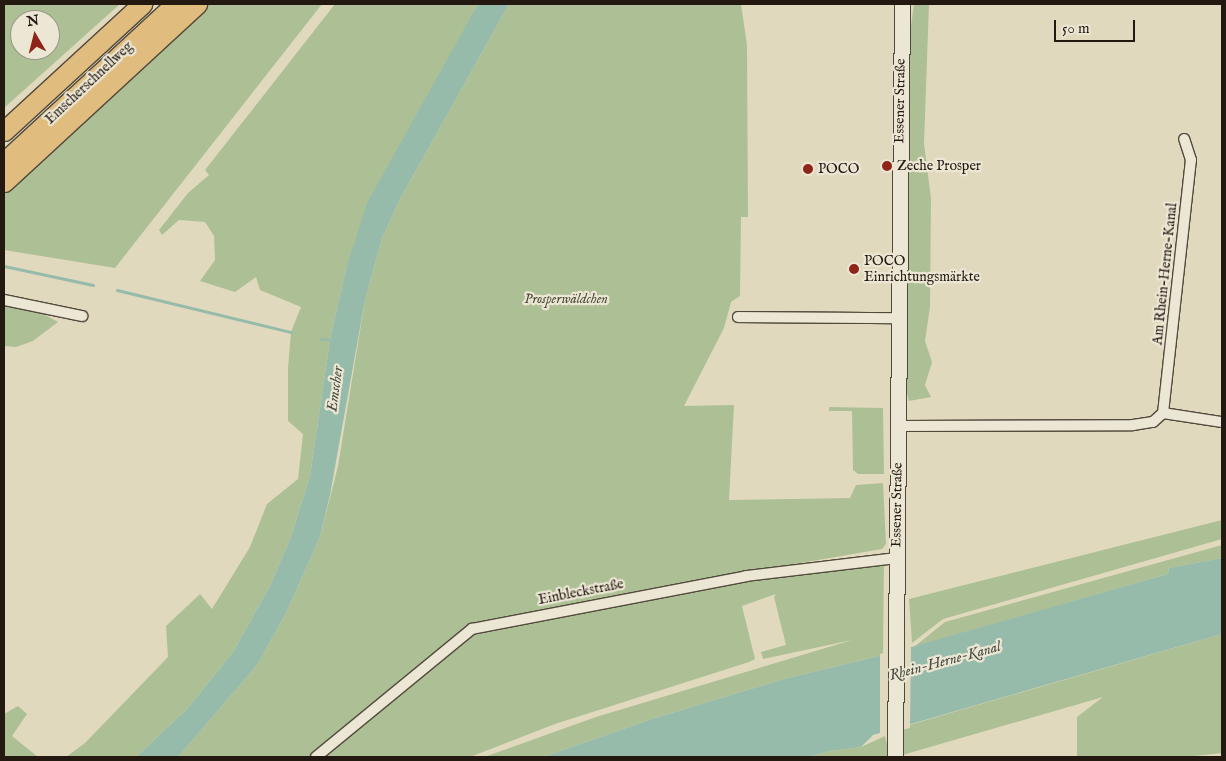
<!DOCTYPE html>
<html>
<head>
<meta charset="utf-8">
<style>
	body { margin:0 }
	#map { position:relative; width:1226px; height:761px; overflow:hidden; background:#e1d9bd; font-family:"IM FELL English",serif }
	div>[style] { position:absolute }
	.green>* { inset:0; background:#adc095 }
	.water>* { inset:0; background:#96bbaa }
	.pier>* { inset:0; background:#e1d9bd }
	.stream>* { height:3px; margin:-1.5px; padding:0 1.5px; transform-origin:1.5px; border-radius:1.5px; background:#96bbaa }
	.roads { filter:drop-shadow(1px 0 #52493c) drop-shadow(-1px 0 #52493c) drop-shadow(0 1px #52493c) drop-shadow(0 -1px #52493c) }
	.street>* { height:10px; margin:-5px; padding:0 5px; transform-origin:5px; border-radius:5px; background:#ece6d4 }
	.secondary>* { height:15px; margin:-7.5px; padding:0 7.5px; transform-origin:7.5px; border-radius:7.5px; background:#ece6d4 }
	.highway>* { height:19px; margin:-9.5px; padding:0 9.5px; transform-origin:9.5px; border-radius:9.5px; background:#e0bc7e }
	.dots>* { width:14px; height:14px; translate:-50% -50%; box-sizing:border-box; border:2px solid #ece6d4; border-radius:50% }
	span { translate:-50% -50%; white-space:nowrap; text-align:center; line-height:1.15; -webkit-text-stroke:4.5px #ece6d4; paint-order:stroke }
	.street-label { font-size:14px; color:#231911 }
	.poi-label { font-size:14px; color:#231911 }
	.left { translate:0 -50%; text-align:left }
	.park-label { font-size:14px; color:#4c4b39; font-style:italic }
	.water-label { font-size:15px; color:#464a3f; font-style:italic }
	.frame { position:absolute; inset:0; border:5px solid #231911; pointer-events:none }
	.north { position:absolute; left:10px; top:10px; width:50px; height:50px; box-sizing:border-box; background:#ece6d4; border:1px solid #9c9486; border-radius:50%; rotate:352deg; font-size:14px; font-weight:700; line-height:20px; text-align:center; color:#231911 }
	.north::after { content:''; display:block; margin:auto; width:18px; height:22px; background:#8f2418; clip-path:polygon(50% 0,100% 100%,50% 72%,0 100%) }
	.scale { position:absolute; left:1054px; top:20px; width:81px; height:22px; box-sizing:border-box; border:2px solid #231911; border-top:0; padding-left:6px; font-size:15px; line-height:18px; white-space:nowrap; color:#231911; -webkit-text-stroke:4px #ece6d4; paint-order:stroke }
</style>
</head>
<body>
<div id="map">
	<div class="green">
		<i style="clip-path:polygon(evenodd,4px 4px,120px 4px,4px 108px,4px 4px,20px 20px,50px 20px,50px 50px,20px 50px,20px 20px)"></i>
		<i style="clip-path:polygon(203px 4px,322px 4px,115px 268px,4px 250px,4px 187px)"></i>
		<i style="clip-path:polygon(335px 4px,478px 4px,346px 269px,330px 340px,310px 476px,291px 537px,270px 586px,233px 652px,213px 677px,187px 709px,136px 757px,66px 757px,85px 743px,168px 657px,166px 626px,200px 594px,212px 609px,250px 547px,267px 504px,298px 479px,303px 434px,288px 421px,288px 368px,291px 332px,301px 307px,260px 290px,256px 277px,235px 292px,200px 281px,215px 260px,214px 236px,205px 222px,179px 220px,162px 235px,159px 230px,188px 193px,209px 175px,205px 170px)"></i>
		<i style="clip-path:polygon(509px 4px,741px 4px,747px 45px,748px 217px,741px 217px,740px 296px,731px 302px,724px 328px,684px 406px,734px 405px,729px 500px,850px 498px,856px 485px,883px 483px,886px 544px,882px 549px,789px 565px,788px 575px,884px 559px,883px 655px,784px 679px,655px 718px,543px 757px,484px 757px,596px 717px,852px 640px,763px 659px,761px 652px,786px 645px,774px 597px,776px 594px,742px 606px,755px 659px,749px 662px,555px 724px,470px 757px,326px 757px,466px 627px,309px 757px,178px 757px,257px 665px,286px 613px,320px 537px,338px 466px,365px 300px,382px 238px,400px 199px)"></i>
		<i style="clip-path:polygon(914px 4px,929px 4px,924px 144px,931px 198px,930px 307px,925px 341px,932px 362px,925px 385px,931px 397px,909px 401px,904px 381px,907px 56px)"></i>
		<i style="clip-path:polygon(4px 304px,34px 309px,58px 322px,33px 341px,16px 347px,4px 346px)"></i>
		<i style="clip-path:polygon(829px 407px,883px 408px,884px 474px,858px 474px,853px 470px,852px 411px,829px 411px)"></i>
		<i style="clip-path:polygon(1222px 520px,1222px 539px,943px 619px,912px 643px,909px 599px)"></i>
		<i style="clip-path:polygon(1222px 545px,1222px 558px,1169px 568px,1168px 574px,914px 647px,945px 622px)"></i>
		<i style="clip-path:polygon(1222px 634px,1222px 753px,1186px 757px,1077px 757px,1077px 717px,1103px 697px,899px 756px,899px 728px)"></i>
		<i style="clip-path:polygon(18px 706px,27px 714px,12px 736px,38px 757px,4px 757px,4px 714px)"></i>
		<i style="clip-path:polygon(885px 736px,890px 757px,809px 757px,830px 751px,861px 747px)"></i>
	</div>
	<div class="water">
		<i style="clip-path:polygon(478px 4px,509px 4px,400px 199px,382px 238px,365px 300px,330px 495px,320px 537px,286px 613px,257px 665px,178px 757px,136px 757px,187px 709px,213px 677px,233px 652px,270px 586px,291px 537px,310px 476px,330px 340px,346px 269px,367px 203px)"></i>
		<i style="clip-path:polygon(1222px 558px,1222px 634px,873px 735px,861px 747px,830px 751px,809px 757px,543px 757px,655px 718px,784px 679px,883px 655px,1168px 574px,1169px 568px)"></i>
	</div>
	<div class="pier">
		<i style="clip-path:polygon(911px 645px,910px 728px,880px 735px,880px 654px)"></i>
	</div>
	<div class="stream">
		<i style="left:4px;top:266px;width:91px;rotate:12.1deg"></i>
		<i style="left:117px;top:290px;width:179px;rotate:13.6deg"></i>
		<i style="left:321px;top:339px;width:12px;rotate:5deg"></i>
	</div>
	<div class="roads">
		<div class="street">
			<i style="left:4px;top:300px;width:80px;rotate:11.6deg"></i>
			<i style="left:738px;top:317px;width:160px;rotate:0.4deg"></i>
			<i style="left:1163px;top:413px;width:255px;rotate:-83.7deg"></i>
			<i style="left:1191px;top:160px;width:22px;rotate:-108deg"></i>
			<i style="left:898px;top:426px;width:235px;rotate:-0.2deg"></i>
			<i style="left:1133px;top:425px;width:20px;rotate:-9deg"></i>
			<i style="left:1153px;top:422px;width:13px;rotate:-42deg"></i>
			<i style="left:1163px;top:413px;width:60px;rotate:8.7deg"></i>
			<i style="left:316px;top:757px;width:202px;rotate:-39.4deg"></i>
			<i style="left:472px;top:629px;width:279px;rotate:-10.9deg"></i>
			<i style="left:746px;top:576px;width:151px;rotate:-6.8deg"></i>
		</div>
		<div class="secondary">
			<i style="left:895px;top:757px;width:753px;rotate:-89.47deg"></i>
		</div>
		<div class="highway">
			<i style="left:4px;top:131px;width:188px;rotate:-42.6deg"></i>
			<i style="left:4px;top:162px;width:233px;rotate:-42.7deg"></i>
			<i style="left:4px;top:182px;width:263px;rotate:-42.7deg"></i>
		</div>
	</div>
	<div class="dots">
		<i style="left:887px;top:166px;background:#8f2418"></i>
		<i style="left:808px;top:169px;background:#8f2418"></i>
		<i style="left:854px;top:269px;background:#8f2418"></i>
	</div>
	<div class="street-label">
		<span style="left:89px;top:83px;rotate:-43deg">Emscherschnellweg</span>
		<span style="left:900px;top:101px;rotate:-89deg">Essener Straße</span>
		<span style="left:1165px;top:274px;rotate:-84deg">Am Rhein-Herne-Kanal</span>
		<span style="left:897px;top:505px;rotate:-89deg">Essener Straße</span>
		<span style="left:581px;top:592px;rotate:-11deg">Einbleckstraße</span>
	</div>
	<div class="poi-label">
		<span class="left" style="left:897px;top:166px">Zeche Prosper</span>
		<span class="left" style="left:818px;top:169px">POCO</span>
		<span class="left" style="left:864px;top:269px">POCO<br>Einrichtungsmärkte</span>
	</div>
	<div class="park-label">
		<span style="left:566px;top:299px">Prosperwäldchen</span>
	</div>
	<div class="water-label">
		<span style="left:335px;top:389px;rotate:-82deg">Emscher</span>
		<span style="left:945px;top:661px;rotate:-15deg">Rhein-Herne-Kanal</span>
	</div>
	<div class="frame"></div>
	<div class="north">N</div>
	<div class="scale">50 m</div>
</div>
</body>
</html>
